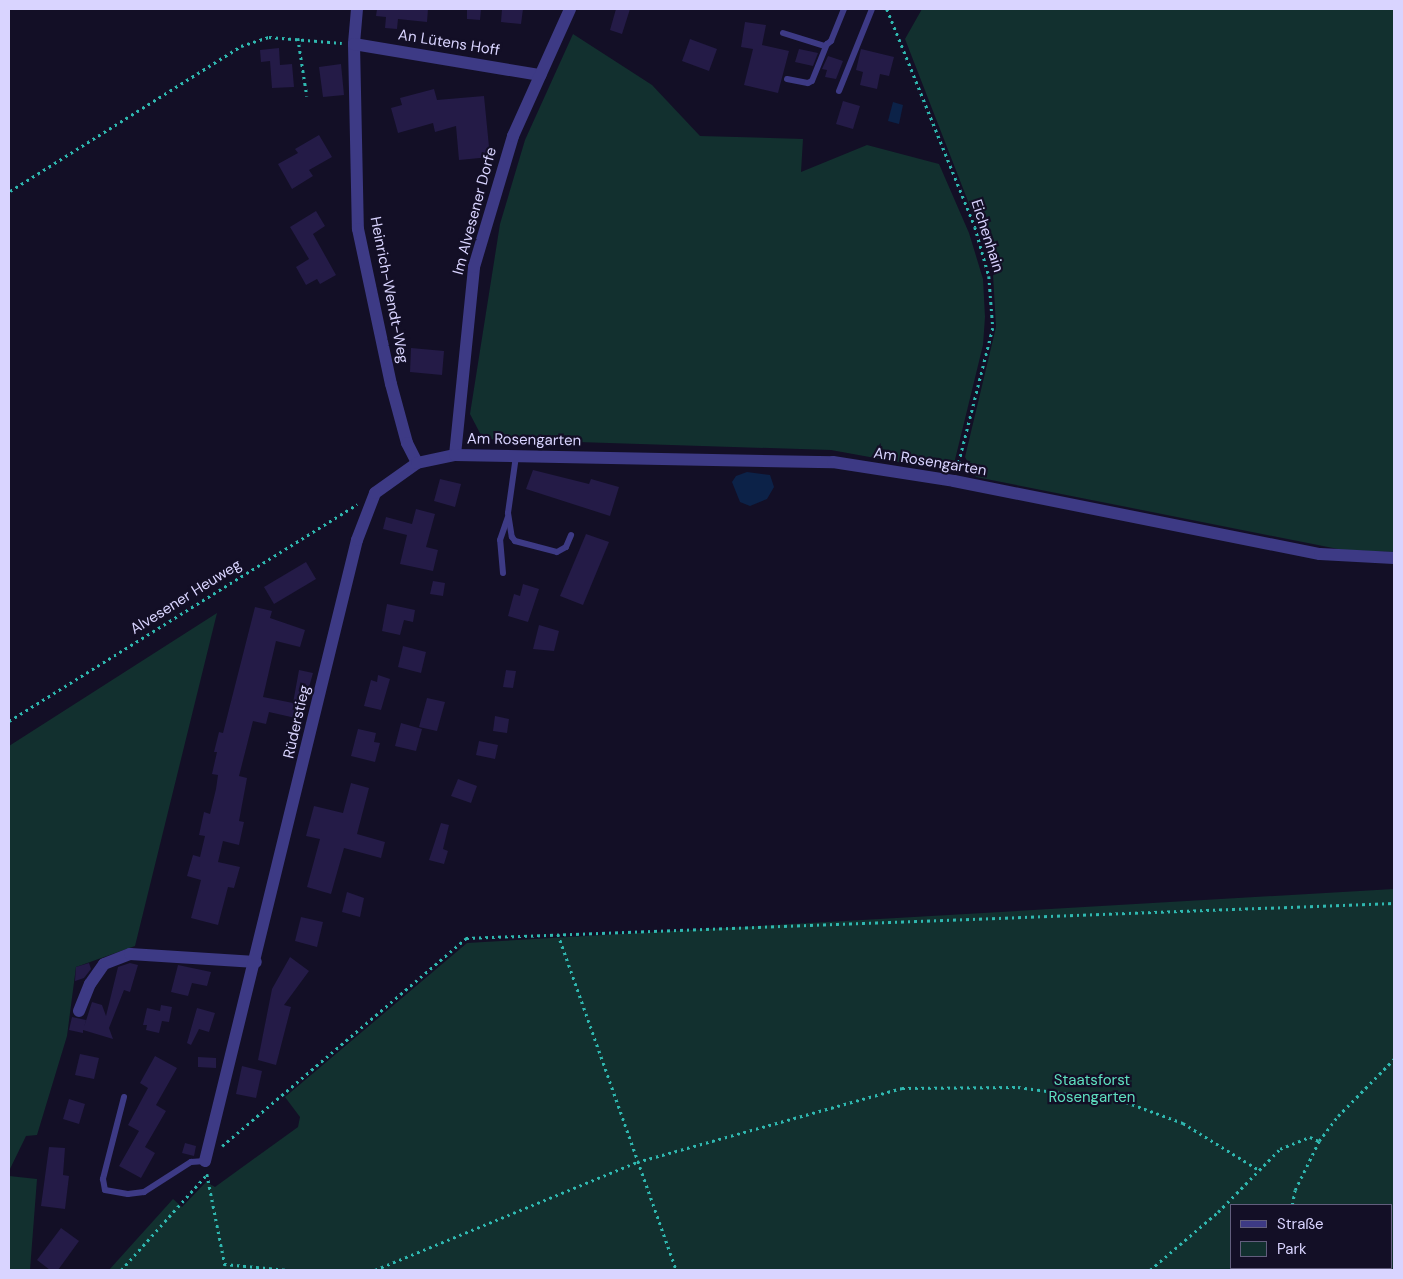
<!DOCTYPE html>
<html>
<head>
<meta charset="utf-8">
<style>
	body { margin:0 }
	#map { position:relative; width:1403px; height:1279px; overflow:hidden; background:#130f26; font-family:"DM Sans",sans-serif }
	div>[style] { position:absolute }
	.green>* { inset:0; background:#12302f }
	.water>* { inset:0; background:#0c2248 }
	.building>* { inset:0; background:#241b47 }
	.path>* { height:2.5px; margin-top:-1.25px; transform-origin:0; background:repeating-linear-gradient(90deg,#2fb8b0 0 2.5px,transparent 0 6.5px) }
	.service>* { height:6px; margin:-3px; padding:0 3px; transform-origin:3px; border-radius:3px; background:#3d3a85 }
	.minor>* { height:12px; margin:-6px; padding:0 6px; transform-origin:6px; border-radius:6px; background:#3d3a85 }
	span { translate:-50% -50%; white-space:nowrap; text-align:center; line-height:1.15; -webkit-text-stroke:4.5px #130f26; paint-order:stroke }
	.street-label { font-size:15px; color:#d9d4ff }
	.park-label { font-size:15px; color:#5fe0c0 }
	.frame { position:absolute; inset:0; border:10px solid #d9d4ff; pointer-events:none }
	.legend { position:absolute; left:1230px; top:1204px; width:162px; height:65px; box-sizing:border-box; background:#130f26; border:1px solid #625e7d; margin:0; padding:6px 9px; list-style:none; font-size:15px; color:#d9d4ff }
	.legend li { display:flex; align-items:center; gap:10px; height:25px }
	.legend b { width:25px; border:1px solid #625e7d }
</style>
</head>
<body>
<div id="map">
	<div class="green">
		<i style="clip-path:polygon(922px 9px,1394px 9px,1394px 552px,1343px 550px,976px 477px,965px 457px,996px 327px,993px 274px,978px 227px,905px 39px)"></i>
		<i style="clip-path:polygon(573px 34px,652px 85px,700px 136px,803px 139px,801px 172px,867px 145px,939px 164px,969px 233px,983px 279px,985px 317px,983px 345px,952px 472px,831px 450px,483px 439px,470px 414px,500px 224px,525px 140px)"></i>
		<i style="clip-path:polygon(217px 613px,135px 946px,76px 967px,67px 1036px,37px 1135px,26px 1136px,9px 1171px,9px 746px)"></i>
		<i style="clip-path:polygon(evenodd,1394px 889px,1394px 1270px,109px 1270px,173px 1199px,182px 1207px,206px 1182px,215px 1187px,298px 1127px,300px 1117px,285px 1097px,467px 943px,1394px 889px,1392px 1205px,1392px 1268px,1232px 1268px,1232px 1205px,1392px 1205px)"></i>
		<i style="clip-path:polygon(9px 1176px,37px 1179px,30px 1270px,9px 1270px)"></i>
	</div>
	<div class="water">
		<i style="clip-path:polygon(893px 102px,903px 105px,899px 124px,888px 121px)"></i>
		<i style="clip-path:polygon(747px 472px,770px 475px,774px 487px,767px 499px,750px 506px,740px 502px,732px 482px,736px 476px)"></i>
	</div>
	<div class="building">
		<i style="clip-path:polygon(377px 9px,428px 9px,427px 22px,398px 19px,397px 29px,385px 28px,386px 17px,376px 16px)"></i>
		<i style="clip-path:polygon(467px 9px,481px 9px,480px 20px,467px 19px)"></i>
		<i style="clip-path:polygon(502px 9px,523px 9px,521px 24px,501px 22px)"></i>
		<i style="clip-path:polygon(616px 9px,630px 9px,622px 34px,610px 30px)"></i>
		<i style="clip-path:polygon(745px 22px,766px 25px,762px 45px,789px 51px,778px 93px,744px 85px,753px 49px,741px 47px)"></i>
		<i style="clip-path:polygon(690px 39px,717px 49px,709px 71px,682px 61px)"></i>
		<i style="clip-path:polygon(279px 48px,280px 65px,292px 64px,294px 87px,272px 88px,270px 61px,261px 62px,260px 50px)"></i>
		<i style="clip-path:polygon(799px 49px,818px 53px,813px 66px,795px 62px)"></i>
		<i style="clip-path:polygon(861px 49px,894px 57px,889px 76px,880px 74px,877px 89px,860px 85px,863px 72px,856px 70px)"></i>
		<i style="clip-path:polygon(828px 56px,843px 61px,836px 79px,825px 77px,827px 70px,822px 69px)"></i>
		<i style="clip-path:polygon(341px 64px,344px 95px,323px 97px,319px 67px)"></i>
		<i style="clip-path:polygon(434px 89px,437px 100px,484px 96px,490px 157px,459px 160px,456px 126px,435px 132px,433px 123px,398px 133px,391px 108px,402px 105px,400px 98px)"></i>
		<i style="clip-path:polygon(843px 101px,860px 106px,853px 129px,836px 124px)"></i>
		<i style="clip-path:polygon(319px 135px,332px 157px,309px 170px,313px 176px,292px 189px,278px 164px,298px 153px,295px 149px)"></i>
		<i style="clip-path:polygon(316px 211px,325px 226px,313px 234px,336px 275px,320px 284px,317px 279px,306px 285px,296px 267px,309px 259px,290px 227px)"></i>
		<i style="clip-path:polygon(411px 348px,444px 351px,442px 375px,410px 372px)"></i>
		<i style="clip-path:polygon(533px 470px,589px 484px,591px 479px,619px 487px,610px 516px,526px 489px)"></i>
		<i style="clip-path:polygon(440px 479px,461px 484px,455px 507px,434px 501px)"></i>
		<i style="clip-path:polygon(416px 509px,435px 514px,426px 547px,438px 550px,433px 571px,400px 564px,407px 535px,383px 529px,386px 517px,412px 524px)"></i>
		<i style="clip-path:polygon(586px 534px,609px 542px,583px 605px,560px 596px)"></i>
		<i style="clip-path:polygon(306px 562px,316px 579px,274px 604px,264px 587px)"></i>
		<i style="clip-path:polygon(433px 581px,445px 583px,443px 596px,430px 594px)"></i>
		<i style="clip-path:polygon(523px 584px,539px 589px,528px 622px,508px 616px,514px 594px,520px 596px)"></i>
		<i style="clip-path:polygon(387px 604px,415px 610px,413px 622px,404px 620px,400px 635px,382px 631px)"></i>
		<i style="clip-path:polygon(255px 607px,272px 611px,270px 618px,305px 630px,300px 647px,276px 641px,263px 697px,293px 703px,299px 670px,313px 673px,300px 719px,269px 712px,266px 724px,253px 721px,239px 776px,247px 778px,239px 821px,244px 822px,239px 845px,223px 841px,218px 862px,240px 867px,234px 888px,228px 887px,218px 925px,191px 918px,201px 880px,187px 876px,193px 855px,200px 857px,205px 836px,199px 835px,204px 812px,210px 814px,216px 789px,218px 775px,212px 774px,217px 752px,214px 752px,219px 732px,223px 733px)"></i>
		<i style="clip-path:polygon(539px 625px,559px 631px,554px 651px,533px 649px)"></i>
		<i style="clip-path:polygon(403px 646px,426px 652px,421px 673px,398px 667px)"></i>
		<i style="clip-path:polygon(506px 670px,516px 671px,513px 688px,503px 687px)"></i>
		<i style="clip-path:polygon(378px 675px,390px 679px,381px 710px,364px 706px,371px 680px,377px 682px)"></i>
		<i style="clip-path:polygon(427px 698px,445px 702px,437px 731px,419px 727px)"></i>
		<i style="clip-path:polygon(495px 716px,509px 719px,507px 733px,493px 731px)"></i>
		<i style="clip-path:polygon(401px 723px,422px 729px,416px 751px,395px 746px)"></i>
		<i style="clip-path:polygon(358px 729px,376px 733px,374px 742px,380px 743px,375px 762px,351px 756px)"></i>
		<i style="clip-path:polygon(479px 741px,498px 745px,495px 759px,476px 755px)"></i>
		<i style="clip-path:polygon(458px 779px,477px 786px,471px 803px,451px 796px)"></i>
		<i style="clip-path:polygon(351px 783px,369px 788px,357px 834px,385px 842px,381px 858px,344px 848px,331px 894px,307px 887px,320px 839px,306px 836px,314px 806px,343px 813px)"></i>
		<i style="clip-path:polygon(441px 823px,449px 825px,443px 849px,448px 851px,444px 864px,429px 860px)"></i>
		<i style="clip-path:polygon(347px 892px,364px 898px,360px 917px,342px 912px)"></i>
		<i style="clip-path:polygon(301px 917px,323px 922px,317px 947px,295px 941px)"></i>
		<i style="clip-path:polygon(290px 957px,309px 971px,284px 1005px,291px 1007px,276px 1065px,258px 1060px,272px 989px)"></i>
		<i style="clip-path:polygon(89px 963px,91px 969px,84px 978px,75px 981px,76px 967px)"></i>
		<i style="clip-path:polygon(130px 963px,138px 965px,130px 992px,124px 990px,109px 1028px,113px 1039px,83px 1030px,83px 1033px,69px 1030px,72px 1017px,86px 1020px,84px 1027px,92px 1002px,102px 1005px,106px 1016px,118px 967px)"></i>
		<i style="clip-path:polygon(178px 965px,211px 972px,207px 986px,192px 983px,188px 996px,171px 992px)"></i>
		<i style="clip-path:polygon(161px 1005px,172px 1007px,169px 1022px,162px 1021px,159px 1033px,146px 1030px,147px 1025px,143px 1025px,147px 1008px,160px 1011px)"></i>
		<i style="clip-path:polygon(197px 1008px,215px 1013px,209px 1032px,199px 1029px,191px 1045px,187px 1043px)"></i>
		<i style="clip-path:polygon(80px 1054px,99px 1058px,94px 1079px,75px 1075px)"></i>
		<i style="clip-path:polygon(155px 1056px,177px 1068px,156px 1105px,166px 1111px,145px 1147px,155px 1153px,141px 1178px,119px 1166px,139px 1131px,128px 1125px,148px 1088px,140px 1083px)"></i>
		<i style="clip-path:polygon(198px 1057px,216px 1058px,216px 1068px,198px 1067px)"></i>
		<i style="clip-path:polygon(242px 1066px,262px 1071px,256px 1098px,236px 1094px)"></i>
		<i style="clip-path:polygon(69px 1099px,85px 1104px,79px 1124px,63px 1119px)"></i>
		<i style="clip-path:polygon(185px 1143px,196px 1146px,194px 1156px,182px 1153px)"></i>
		<i style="clip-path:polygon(49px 1147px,65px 1148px,63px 1175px,69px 1176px,65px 1209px,41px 1206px)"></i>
		<i style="clip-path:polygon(61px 1228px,79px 1241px,58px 1270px,50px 1270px,37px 1260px)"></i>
	</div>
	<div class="path">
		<i style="left:887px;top:9px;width:235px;rotate:68deg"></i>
		<i style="left:975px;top:227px;width:51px;rotate:74.1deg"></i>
		<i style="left:989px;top:276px;width:52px;rotate:85.6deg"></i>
		<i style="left:993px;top:328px;width:146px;rotate:104.2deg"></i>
		<i style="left:298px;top:38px;width:59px;rotate:81.2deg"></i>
		<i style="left:10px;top:191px;width:273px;rotate:-32.1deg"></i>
		<i style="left:241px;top:46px;width:29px;rotate:-18deg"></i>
		<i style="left:269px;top:37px;width:73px;rotate:4.7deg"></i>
		<i style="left:9px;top:721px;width:410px;rotate:-31.9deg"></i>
		<i style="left:558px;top:934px;width:356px;rotate:70.6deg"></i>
		<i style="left:222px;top:1146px;width:321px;rotate:-40.4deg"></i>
		<i style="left:466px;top:938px;width:929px;rotate:-2.16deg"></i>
		<i style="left:207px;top:1174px;width:98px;rotate:78.8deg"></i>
		<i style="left:1292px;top:1205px;width:15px;rotate:-79deg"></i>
		<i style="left:1295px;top:1190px;width:55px;rotate:-63.9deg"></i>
		<i style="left:1319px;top:1141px;width:31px;rotate:-53deg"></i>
		<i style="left:1338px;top:1116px;width:80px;rotate:-45.5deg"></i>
		<i style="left:224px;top:1264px;width:64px;rotate:5.4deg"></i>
		<i style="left:121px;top:1270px;width:129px;rotate:-48.1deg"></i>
		<i style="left:375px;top:1270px;width:283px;rotate:-22.4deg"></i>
		<i style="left:637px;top:1162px;width:275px;rotate:-15.6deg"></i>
		<i style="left:902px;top:1088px;width:116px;rotate:-0.5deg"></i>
		<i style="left:1018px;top:1087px;width:109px;rotate:7.9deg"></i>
		<i style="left:1126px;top:1102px;width:61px;rotate:20.2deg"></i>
		<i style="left:1183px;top:1123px;width:89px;rotate:31.7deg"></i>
		<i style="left:1150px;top:1270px;width:89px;rotate:-40.5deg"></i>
		<i style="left:1218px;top:1212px;width:88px;rotate:-45.5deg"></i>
		<i style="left:1280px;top:1149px;width:32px;rotate:-22deg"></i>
		<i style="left:1310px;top:1137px;width:10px;rotate:24deg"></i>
		<i style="left:1281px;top:1270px;width:2px;rotate:-63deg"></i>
	</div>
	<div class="service">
		<i style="left:783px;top:33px;width:44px;rotate:17.2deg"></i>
		<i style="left:825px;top:46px;width:8px;rotate:-40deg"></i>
		<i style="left:831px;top:41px;width:35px;rotate:-68deg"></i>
		<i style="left:787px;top:79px;width:21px;rotate:11deg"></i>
		<i style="left:808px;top:83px;width:4px;rotate:-27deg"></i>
		<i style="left:812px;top:81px;width:40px;rotate:-68deg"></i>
		<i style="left:839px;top:91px;width:88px;rotate:-68.1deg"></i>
		<i style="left:516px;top:456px;width:58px;rotate:98deg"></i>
		<i style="left:508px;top:513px;width:24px;rotate:81deg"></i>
		<i style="left:512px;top:537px;width:5px;rotate:53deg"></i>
		<i style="left:515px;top:541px;width:43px;rotate:14.7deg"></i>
		<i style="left:557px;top:552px;width:10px;rotate:-29deg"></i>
		<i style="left:566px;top:547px;width:13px;rotate:-67deg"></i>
		<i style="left:503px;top:573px;width:33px;rotate:-95deg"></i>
		<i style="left:500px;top:540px;width:24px;rotate:-71deg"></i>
		<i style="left:124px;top:1097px;width:85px;rotate:104.4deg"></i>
		<i style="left:103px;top:1179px;width:11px;rotate:80deg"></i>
		<i style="left:105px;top:1190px;width:23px;rotate:10deg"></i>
		<i style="left:128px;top:1194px;width:16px;rotate:-7deg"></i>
		<i style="left:144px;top:1192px;width:56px;rotate:-32.6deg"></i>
		<i style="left:191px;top:1162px;width:14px;rotate:-4deg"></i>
	</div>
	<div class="minor">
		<i style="left:357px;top:9px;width:35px;rotate:95deg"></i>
		<i style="left:354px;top:44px;width:185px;rotate:88.8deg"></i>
		<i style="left:358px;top:229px;width:158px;rotate:78deg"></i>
		<i style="left:391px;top:384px;width:61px;rotate:74.8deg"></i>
		<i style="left:407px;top:443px;width:22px;rotate:63deg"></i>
		<i style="left:354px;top:44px;width:189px;rotate:9.5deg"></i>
		<i style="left:455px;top:455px;width:189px;rotate:-84.2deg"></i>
		<i style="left:474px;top:267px;width:137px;rotate:-73.4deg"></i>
		<i style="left:513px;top:136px;width:139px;rotate:-65.8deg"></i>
		<i style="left:79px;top:1011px;width:29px;rotate:-68deg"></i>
		<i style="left:90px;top:984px;width:24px;rotate:-55deg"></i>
		<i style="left:104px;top:964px;width:28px;rotate:-21deg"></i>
		<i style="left:130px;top:954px;width:126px;rotate:3.6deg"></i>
		<i style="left:205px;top:1161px;width:639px;rotate:-76.25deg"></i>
		<i style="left:357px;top:540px;width:50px;rotate:-69deg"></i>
		<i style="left:375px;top:493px;width:52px;rotate:-35.5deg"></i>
		<i style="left:417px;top:463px;width:39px;rotate:-12deg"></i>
		<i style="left:455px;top:455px;width:378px;rotate:1.1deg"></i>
		<i style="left:833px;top:462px;width:122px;rotate:8.9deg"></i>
		<i style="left:954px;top:481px;width:373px;rotate:11.3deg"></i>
		<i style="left:1320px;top:554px;width:74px;rotate:3.1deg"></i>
	</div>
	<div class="street-label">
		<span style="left:449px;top:43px;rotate:9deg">An Lütens Hoff</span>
		<span style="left:475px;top:211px;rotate:-75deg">Im Alvesener Dorfe</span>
		<span style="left:987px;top:236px;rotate:72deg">Eichenhain</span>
		<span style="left:389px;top:290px;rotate:79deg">Heinrich-Wendt-Weg</span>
		<span style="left:524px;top:440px;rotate:1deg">Am Rosengarten</span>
		<span style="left:930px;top:462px;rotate:9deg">Am Rosengarten</span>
		<span style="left:186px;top:597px;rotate:-32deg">Alvesener Heuweg</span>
		<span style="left:297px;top:722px;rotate:-77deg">Rüderstieg</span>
	</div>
	<div class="park-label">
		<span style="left:1092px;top:1089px">Staatsforst<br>Rosengarten</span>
	</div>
	<div class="frame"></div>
	<ul class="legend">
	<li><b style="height:6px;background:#3d3a85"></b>Straße</li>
	<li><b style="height:14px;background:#12302f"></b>Park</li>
	</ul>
</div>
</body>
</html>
